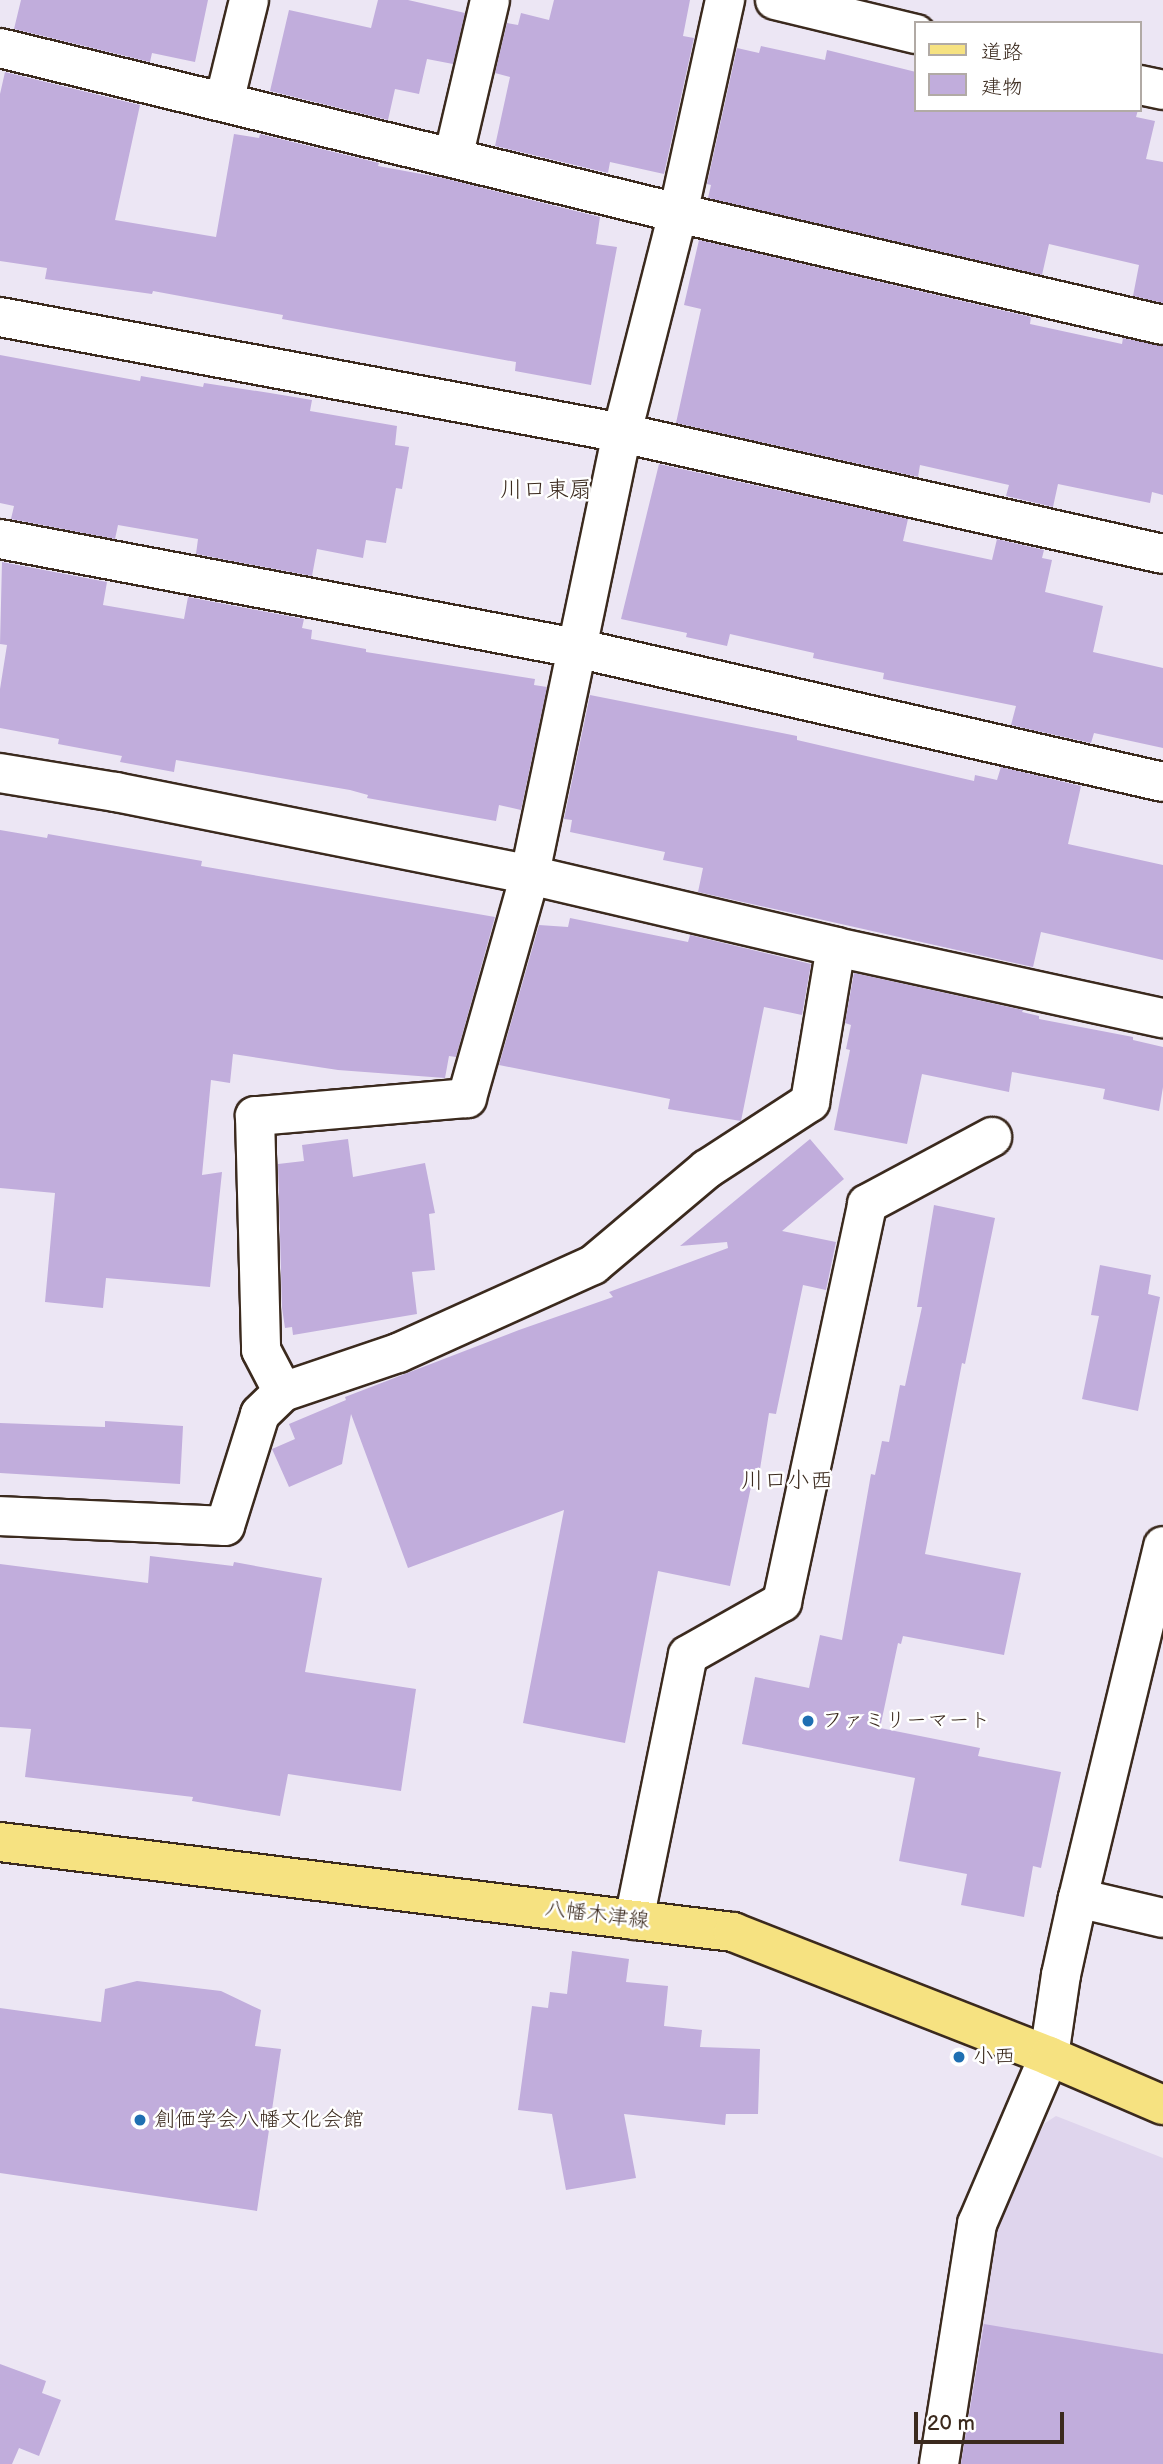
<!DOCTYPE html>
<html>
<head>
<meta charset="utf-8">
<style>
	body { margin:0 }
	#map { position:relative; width:1163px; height:2464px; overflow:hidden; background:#ece6f4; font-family:"Balsamiq Sans","Klee One",sans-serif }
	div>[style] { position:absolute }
	.built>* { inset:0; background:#dfd5ed }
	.building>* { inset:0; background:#c1addc }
	.roads { filter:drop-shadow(2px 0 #3b2a1e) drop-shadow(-2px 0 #3b2a1e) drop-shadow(0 2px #3b2a1e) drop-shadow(0 -2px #3b2a1e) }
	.minor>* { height:38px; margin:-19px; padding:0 19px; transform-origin:19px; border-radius:19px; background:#fff }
	.tertiary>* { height:38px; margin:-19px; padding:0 19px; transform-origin:19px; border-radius:19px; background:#fff }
	.primary>* { height:38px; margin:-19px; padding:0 19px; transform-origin:19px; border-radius:19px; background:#f6e281 }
	.dots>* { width:19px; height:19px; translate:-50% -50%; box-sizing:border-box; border:4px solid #fff; border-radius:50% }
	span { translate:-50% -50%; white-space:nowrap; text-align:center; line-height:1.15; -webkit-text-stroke:5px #fff; paint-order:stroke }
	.poi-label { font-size:21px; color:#3b2a1e }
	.left { translate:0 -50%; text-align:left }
	.street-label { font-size:21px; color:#3b2a1e }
	.neighbourhood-label { font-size:23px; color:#3b2a1e }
	.legend { position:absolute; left:914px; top:21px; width:228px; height:91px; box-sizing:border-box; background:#fff; border:2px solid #b1aaa5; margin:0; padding:9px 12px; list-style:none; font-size:21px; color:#3b2a1e }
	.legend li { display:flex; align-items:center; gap:14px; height:35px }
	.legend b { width:35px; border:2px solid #b1aaa5 }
	.scale { position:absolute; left:914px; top:2412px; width:150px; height:32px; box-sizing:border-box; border:4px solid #3b2a1e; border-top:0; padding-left:9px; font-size:21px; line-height:24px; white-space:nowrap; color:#3b2a1e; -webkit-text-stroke:5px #fff; paint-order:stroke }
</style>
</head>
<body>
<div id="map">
	<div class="built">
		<i style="clip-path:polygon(1056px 2116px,1163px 2158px,1163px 2464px,953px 2464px,990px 2222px,1045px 2123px)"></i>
	</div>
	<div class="building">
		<i style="clip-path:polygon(21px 0,208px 0,195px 62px,152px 53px,150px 62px,14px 29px)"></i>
		<i style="clip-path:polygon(378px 0,408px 0,465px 13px,453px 64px,427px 59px,419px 94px,395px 89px,388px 120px,270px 91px,289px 10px,371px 28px)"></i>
		<i style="clip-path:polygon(554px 0,690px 0,683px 36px,694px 38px,664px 174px,610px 162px,608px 173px,495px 146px,510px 77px,495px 73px,507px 23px,518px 25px,521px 13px,549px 20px)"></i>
		<i style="clip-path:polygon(761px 46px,825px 60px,827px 50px,916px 72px,916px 110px,1138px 110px,1136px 117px,1155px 121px,1146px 159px,1163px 162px,1163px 303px,1133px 296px,1139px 265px,1049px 244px,1042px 275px,708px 198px,711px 185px,707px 184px,737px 48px,759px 53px)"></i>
		<i style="clip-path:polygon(5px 72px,140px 105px,115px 220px,216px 237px,234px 134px,259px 138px,260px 134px,379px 163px,378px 166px,443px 178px,600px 217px,596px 244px,617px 247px,591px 385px,515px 371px,516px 362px,282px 319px,283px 315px,153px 291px,152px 294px,45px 279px,47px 268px,0 261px,0 94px)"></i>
		<i style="clip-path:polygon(699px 240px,1031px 317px,1030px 324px,1122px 344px,1123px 338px,1163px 346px,1163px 495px,1152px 492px,1150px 503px,1058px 484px,1053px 507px,1006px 496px,1009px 485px,920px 465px,918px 477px,676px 423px,701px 309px,684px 305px)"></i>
		<i style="clip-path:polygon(0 355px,140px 381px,141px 376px,203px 387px,204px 383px,270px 393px,312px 400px,310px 411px,397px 426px,395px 445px,409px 447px,402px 489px,396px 488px,386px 543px,366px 540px,363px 558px,317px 549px,312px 576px,196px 554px,198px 539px,118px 525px,115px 539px,11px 519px,14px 506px,0 503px)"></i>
		<i style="clip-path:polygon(659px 464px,908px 519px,903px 541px,992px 560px,997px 539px,1044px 550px,1042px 558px,1052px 560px,1045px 592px,1103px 606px,1093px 652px,1163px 668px,1163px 748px,1094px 733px,1091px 743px,1011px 725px,1016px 706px,883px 679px,884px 673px,813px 658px,814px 653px,730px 634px,727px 646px,686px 637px,687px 633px,621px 619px)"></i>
		<i style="clip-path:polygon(2px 562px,107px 582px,103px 605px,184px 619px,188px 597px,304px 619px,302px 628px,312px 630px,311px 639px,366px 649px,366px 652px,535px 679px,534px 685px,547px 687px,521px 810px,499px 805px,496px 821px,367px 798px,368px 795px,350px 790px,176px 760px,174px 772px,120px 762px,122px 756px,58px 744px,59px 739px,0 728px,0 689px,7px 645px,0 644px)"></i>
		<i style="clip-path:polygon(590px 695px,797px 736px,797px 740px,974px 781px,975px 775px,997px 780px,1001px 767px,1081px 786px,1068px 844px,1163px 865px,1163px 960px,1041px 932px,1033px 967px,698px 892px,703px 868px,663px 860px,665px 852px,570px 832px,572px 820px,564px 819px)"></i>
		<i style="clip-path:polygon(0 830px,47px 838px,48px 834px,202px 861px,201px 866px,495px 917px,456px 1057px,449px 1056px,445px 1078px,338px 1070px,233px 1054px,230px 1083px,211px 1080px,202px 1175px,222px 1172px,210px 1287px,106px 1278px,103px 1308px,45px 1302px,55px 1193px,0 1188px)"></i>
		<i style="clip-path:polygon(570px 918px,688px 942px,690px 935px,811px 964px,802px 1015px,764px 1007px,741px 1121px,668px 1109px,670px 1099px,499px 1065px,539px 925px,568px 927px)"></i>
		<i style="clip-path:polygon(854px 973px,1023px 1010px,1022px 1012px,1039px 1016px,1039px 1019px,1133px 1037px,1133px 1040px,1163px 1047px,1163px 1087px,1159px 1111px,1103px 1099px,1105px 1089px,1012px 1072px,1009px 1092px,922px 1074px,907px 1144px,834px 1130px,850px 1050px,846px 1049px,851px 1025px,845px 1023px)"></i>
		<i style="clip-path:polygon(348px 1139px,353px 1177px,425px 1163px,435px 1213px,429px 1214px,435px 1270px,412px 1272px,417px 1314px,293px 1335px,292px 1327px,285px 1328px,282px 1308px,278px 1164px,304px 1161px,302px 1145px)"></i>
		<i style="clip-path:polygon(810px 1139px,844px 1179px,782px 1231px,836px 1242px,826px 1290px,803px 1285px,776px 1414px,769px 1413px,760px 1469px,755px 1468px,730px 1586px,658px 1571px,625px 1743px,523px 1723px,564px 1510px,408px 1568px,351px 1414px,342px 1464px,289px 1487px,272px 1449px,295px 1439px,289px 1424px,346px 1400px,345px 1397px,519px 1330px,613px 1297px,609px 1292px,728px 1248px,727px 1242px,680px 1246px)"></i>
		<i style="clip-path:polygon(934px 1205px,995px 1218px,965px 1364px,962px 1363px,925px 1554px,1021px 1573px,1004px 1655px,903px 1636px,901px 1644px,898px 1643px,880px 1728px,980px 1748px,978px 1756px,1061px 1772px,1041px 1868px,1033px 1866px,1024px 1917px,961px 1905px,967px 1874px,899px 1861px,915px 1778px,742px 1744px,755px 1677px,809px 1688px,820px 1635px,842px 1640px,871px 1474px,875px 1475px,882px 1441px,889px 1442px,900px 1385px,905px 1386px,922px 1307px,917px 1307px)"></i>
		<i style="clip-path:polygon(1100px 1265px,1151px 1275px,1148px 1294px,1160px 1297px,1138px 1411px,1082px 1399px,1099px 1316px,1091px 1315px)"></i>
		<i style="clip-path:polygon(105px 1421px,183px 1426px,180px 1484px,0 1473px,0 1423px,105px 1427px)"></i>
		<i style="clip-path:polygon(150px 1556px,233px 1566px,234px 1562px,322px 1578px,305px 1672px,416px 1689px,401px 1791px,288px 1774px,280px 1816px,192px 1801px,193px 1797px,25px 1777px,31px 1729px,0 1727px,0 1564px,148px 1583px)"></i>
		<i style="clip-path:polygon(572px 1951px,629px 1959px,626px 1982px,668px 1986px,664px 2026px,702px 2030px,700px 2047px,760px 2049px,758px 2114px,726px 2114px,725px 2125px,624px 2114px,636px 2178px,566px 2190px,552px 2114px,518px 2110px,532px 2006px,548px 2008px,550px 1992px,567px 1994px)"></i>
		<i style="clip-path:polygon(137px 1981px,221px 1991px,261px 2010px,255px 2046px,281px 2049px,257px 2211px,0 2173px,0 2008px,101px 2022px,105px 1989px)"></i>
		<i style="clip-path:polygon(984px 2324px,1163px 2354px,1163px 2464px,961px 2464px)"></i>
		<i style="clip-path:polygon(0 2364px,46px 2381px,42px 2393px,61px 2400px,39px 2456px,19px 2448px,12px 2464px,0 2464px)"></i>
	</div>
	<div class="roads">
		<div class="minor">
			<i style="left:725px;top:0;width:218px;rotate:102.4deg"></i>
			<i style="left:678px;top:213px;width:227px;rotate:104.3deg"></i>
			<i style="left:622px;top:433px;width:451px;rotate:101.8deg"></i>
			<i style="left:530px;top:875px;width:232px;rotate:105.8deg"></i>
			<i style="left:467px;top:1098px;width:213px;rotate:175.1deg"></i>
			<i style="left:255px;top:1116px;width:234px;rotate:88.5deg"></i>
			<i style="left:261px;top:1350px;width:47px;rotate:62.4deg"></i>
			<i style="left:283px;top:1392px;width:121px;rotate:-18.7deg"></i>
			<i style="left:398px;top:1353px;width:214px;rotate:-24.3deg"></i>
			<i style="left:593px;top:1265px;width:149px;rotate:-40.1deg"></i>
			<i style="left:707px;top:1169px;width:123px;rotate:-33deg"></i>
			<i style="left:810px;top:1102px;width:157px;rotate:-80.5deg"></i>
			<i style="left:775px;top:0;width:145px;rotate:13.6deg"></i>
			<i style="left:0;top:48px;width:698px;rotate:13.68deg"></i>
			<i style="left:678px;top:213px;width:498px;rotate:13deg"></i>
			<i style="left:1140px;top:85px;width:24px;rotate:12deg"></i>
			<i style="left:224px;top:102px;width:105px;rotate:-76.2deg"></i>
			<i style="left:453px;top:158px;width:162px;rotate:-76.8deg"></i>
			<i style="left:0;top:317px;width:633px;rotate:10.56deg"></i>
			<i style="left:622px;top:433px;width:554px;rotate:12.61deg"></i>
			<i style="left:0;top:539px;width:586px;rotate:10.72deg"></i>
			<i style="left:576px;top:648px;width:602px;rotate:12.86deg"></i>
			<i style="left:0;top:773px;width:118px;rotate:9.3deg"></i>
			<i style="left:116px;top:792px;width:422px;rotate:11.3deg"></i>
			<i style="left:530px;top:875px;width:314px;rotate:13.2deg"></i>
			<i style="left:836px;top:947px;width:335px;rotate:12.3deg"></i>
			<i style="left:0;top:1516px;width:225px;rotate:2.5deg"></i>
			<i style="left:225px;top:1526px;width:117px;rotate:-72.6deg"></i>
			<i style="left:260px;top:1414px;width:32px;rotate:-44deg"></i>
			<i style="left:1078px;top:1898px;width:87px;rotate:13.2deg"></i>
			<i style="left:634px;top:1920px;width:270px;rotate:-78.5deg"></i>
			<i style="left:688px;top:1655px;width:108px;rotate:-29.4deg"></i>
			<i style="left:782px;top:1602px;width:407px;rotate:-77.9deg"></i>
			<i style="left:867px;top:1204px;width:142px;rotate:-28.2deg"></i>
			<i style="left:939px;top:2464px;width:243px;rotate:-81deg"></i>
			<i style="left:977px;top:2224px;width:183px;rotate:-66.8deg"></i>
		</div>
		<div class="tertiary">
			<i style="left:1049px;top:2056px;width:82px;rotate:-81.6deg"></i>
			<i style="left:1061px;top:1975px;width:79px;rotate:-77.6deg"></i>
			<i style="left:1078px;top:1898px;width:362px;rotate:-76.4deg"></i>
		</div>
		<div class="primary">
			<i style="left:0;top:1842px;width:739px;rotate:7deg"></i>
			<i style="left:733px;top:1932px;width:339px;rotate:21.4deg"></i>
			<i style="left:1049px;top:2056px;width:124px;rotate:23.3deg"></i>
		</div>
	</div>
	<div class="dots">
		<i style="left:808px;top:1721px;background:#1f6fb2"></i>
		<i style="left:959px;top:2057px;background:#1f6fb2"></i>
		<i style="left:140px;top:2120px;background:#1f6fb2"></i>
	</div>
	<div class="poi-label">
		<span class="left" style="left:822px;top:1721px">ファミリーマート</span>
		<span class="left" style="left:973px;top:2057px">小西</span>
		<span class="left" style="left:154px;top:2120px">創価学会八幡文化会館</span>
	</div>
	<div class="street-label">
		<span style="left:597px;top:1915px;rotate:7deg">八幡木津線</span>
	</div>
	<div class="neighbourhood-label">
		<span style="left:546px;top:490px">川口東扇</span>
		<span style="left:787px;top:1481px">川口小西</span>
	</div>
	<ul class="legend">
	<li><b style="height:9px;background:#f6e281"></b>道路</li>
	<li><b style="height:19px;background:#c1addc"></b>建物</li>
	</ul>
	<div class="scale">20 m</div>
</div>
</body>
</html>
